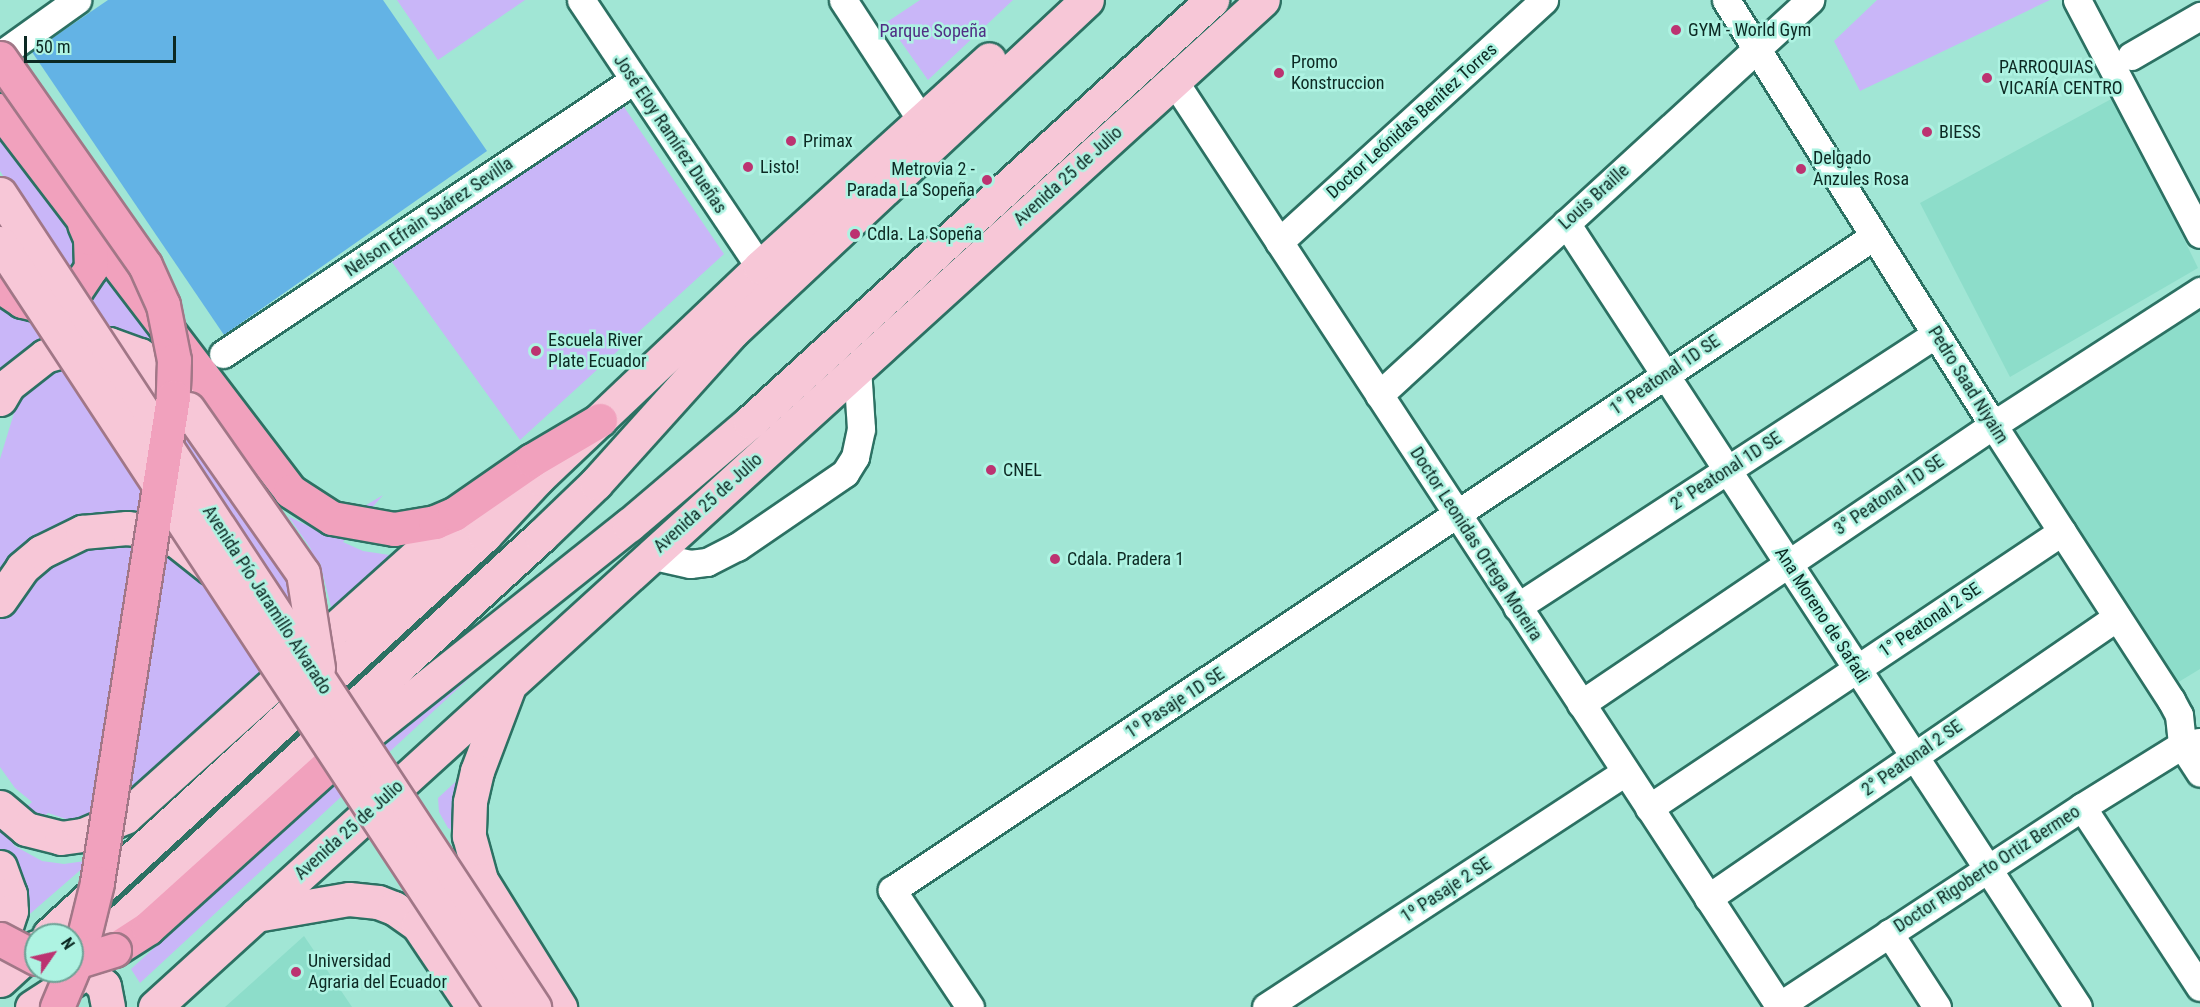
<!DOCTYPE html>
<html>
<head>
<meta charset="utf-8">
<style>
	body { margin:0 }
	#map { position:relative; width:2200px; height:1007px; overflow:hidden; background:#a1e6d5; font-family:"Roboto Condensed",sans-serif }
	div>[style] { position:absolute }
	.built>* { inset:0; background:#8dddca }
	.green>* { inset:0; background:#c9b6f8 }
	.water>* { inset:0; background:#63b3e5 }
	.roads { filter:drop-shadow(2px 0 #2c7163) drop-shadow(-2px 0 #2c7163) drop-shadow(0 2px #2c7163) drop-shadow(0 -2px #2c7163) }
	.minor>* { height:27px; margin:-13.5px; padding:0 13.5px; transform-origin:13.5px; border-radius:13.5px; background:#fff }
	.major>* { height:33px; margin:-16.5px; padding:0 16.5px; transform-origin:16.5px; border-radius:16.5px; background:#f7c7d7 }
	.highway>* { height:33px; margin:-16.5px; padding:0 16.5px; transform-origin:16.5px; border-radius:16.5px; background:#f1a1bd }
	.bridges { filter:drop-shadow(2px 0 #a17787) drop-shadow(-2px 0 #a17787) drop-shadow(0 2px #a17787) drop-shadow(0 -2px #a17787) }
	.major-bridge>* { height:33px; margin:-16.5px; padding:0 16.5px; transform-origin:16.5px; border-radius:16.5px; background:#f7c7d7 }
	.highway-bridge>* { height:33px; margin:-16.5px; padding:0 16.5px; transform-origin:16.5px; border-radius:16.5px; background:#f1a1bd }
	.dots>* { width:16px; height:16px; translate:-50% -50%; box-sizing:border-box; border:3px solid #aef3e2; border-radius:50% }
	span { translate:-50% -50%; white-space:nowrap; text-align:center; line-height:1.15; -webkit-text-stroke:5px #aef3e2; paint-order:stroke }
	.poi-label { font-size:18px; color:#0c2923 }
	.left { translate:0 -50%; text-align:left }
	.right { translate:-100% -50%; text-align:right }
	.park-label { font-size:18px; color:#502e84 }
	.street-label { font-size:18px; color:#0c2923 }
	.north { position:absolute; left:24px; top:923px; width:60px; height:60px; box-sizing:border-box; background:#aef3e2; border:2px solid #6da296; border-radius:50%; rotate:56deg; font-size:16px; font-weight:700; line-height:24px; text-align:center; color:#0c2923 }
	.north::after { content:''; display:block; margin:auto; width:21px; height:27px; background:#bc3371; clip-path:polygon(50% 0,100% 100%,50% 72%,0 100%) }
	.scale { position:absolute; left:24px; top:36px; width:152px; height:27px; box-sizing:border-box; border:3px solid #0c2923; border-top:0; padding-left:8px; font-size:18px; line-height:21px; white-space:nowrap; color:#0c2923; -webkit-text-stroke:4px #aef3e2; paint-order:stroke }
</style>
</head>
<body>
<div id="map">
	<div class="built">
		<i style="clip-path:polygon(2115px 97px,2198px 268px,2010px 377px,1920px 203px)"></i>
		<i style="clip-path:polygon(2200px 305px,2200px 669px,2172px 686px,2005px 429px)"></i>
		<i style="clip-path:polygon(304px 936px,352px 1007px,225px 1007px)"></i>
	</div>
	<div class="green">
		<i style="clip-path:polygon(397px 0,525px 0,438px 60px)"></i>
		<i style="clip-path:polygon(920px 0,1013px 0,928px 80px,887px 22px)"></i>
		<i style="clip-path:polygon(1877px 0,2050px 0,1860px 91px,1834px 41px)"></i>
		<i style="clip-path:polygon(622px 104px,724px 254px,520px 440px,392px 262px)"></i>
		<i style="clip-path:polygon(0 134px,68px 222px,79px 253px,70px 277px,0 171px)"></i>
		<i style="clip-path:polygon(109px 264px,159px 343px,125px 333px,0 380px,0 306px,19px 315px,85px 302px,98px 289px)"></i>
		<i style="clip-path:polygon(56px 367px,151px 377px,287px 570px,311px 549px,288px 516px,326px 535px,348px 516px,383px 495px,343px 542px,363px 551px,396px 556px,333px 615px,320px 563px,293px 589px,300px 639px,132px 800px,78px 823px,48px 813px,13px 845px,42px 861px,64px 864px,92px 860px,24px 919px,24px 884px,17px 863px,9px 850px,0 858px,0 832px,32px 802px,15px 788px,0 767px,0 459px,18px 400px,35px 379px)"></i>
		<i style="clip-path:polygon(533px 619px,140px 983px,131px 969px,415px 711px)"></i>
		<i style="clip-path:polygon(464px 774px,460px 834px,448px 828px,439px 812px,438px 798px)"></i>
	</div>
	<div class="water">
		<i style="clip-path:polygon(108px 0,383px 0,487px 151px,224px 335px,32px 52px)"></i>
	</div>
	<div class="roads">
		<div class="minor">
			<i style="left:581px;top:0;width:321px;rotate:56.2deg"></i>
			<i style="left:843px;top:0;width:145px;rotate:56.9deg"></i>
			<i style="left:1726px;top:0;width:502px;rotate:57.86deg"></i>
			<i style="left:1993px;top:425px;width:328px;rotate:57.1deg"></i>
			<i style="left:2171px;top:700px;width:17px;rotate:62deg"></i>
			<i style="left:2179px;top:715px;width:30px;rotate:84deg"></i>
			<i style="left:2182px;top:745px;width:33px;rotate:57deg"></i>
			<i style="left:2077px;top:0;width:264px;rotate:62.3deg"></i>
			<i style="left:0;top:55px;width:95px;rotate:-35.5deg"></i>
			<i style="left:2131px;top:56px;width:80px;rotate:-30.1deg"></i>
			<i style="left:1174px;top:81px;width:1107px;rotate:56.8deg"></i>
			<i style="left:1566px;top:223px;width:936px;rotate:56.85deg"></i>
			<i style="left:1279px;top:242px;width:359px;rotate:-42.4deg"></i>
			<i style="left:223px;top:354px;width:494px;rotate:-33.7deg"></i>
			<i style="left:1379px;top:395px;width:585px;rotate:-42.5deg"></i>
			<i style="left:650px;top:555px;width:41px;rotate:12.7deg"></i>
			<i style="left:690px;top:564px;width:17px;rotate:-7deg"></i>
			<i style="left:707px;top:562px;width:34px;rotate:-27deg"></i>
			<i style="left:737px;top:547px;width:131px;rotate:-34.4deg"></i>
			<i style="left:845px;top:473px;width:19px;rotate:-58deg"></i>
			<i style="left:855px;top:457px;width:29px;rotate:-78deg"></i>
			<i style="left:861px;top:429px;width:62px;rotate:-93.7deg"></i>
			<i style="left:1517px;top:607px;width:500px;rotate:-33.09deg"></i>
			<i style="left:1581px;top:704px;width:498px;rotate:-34.1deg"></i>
			<i style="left:1993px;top:425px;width:247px;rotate:-32.9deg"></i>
			<i style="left:2082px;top:807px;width:215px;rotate:56.8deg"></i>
			<i style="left:1649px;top:808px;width:497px;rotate:-33.8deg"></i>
			<i style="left:1708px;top:898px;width:496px;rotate:-34.5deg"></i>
			<i style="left:1889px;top:933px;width:88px;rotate:57deg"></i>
			<i style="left:1779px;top:1006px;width:363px;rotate:-33.3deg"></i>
			<i style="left:2082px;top:807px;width:118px;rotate:-31.8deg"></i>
			<i style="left:2182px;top:745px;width:17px;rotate:-10deg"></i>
			<i style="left:970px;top:1007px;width:141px;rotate:-123.7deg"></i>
			<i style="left:892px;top:890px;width:1180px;rotate:-33.66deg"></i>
			<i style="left:1266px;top:1007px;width:429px;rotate:-33.2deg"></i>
		</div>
		<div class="major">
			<i style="left:0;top:399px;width:16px;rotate:-60deg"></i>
			<i style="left:8px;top:385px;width:47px;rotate:-38.1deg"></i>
			<i style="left:45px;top:356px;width:37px;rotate:-16deg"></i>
			<i style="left:81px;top:346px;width:28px;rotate:-4deg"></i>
			<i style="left:109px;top:344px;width:33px;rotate:20deg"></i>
			<i style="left:140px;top:355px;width:67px;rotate:48deg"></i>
			<i style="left:0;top:600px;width:39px;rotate:-55deg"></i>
			<i style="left:22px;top:568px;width:25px;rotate:-40deg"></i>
			<i style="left:41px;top:552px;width:46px;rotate:-26deg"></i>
			<i style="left:82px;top:532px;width:45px;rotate:-5.1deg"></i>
			<i style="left:127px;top:528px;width:23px;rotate:7deg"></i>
			<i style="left:150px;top:531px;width:29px;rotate:20deg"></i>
			<i style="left:177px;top:541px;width:43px;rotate:38.5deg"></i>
			<i style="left:508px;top:689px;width:88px;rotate:110.7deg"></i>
			<i style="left:477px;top:771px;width:32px;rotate:103deg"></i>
			<i style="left:470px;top:802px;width:34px;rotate:92deg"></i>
			<i style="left:469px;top:836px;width:46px;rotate:74.7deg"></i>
			<i style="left:481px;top:880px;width:150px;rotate:58.1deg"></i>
			<i style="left:338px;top:757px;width:372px;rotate:-38.6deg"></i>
			<i style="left:629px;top:525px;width:159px;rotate:-40.4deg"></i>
			<i style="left:750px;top:422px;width:626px;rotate:-42.41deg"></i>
			<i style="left:0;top:807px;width:34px;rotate:40deg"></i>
			<i style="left:26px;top:829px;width:36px;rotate:14deg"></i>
			<i style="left:61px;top:838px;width:22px;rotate:-8deg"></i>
			<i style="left:83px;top:835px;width:46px;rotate:-23.2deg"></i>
			<i style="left:125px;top:817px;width:460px;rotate:-41.9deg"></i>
			<i style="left:0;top:867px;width:29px;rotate:70deg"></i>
			<i style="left:10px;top:894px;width:17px;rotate:87deg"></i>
			<i style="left:11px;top:911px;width:36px;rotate:108deg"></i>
			<i style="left:256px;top:915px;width:94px;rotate:-9.8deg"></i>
			<i style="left:349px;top:899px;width:29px;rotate:6deg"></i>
			<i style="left:378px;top:902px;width:17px;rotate:21deg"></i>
			<i style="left:394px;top:908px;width:29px;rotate:35deg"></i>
			<i style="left:418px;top:925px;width:99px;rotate:56.1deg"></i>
			<i style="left:49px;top:935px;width:592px;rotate:-42.53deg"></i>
			<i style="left:485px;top:535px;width:78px;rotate:-47.1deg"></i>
			<i style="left:538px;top:478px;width:306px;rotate:-43.5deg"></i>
			<i style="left:760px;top:267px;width:309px;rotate:-42.2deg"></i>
			<i style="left:72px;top:966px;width:636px;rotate:-42.52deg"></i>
			<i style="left:541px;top:536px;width:76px;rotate:-43.9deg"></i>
			<i style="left:596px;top:483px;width:203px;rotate:-48deg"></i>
			<i style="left:732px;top:332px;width:486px;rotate:-43.1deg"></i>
			<i style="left:0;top:980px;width:49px;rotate:-42.5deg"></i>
			<i style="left:32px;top:1007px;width:61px;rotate:-32.9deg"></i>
			<i style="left:83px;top:974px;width:9px;rotate:6deg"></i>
			<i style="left:92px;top:975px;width:16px;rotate:43deg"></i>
			<i style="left:104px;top:986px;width:21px;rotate:79deg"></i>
			<i style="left:155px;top:1007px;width:1497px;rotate:-42.27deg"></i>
		</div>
		<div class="highway">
			<i style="left:0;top:110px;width:479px;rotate:52.7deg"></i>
			<i style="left:290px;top:491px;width:50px;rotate:32.7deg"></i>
			<i style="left:332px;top:518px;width:63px;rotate:10.1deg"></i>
			<i style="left:394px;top:529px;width:42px;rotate:-9.7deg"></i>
			<i style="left:435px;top:522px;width:21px;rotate:-23deg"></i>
			<i style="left:454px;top:514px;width:95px;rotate:-34.7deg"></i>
			<i style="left:532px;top:460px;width:79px;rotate:-30.5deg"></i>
			<i style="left:0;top:286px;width:27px;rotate:34deg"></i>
			<i style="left:22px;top:301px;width:13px;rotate:13deg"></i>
			<i style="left:35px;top:304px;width:26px;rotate:-9deg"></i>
			<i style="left:61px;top:300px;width:18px;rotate:-34deg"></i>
			<i style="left:76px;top:290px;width:27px;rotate:-56deg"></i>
			<i style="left:91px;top:268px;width:30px;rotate:-92deg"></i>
			<i style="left:90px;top:238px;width:15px;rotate:-113deg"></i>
			<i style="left:114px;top:950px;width:40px;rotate:-32.9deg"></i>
			<i style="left:148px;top:928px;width:239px;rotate:-42.1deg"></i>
		</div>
	</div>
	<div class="bridges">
		<div class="major-bridge">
			<i style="left:0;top:194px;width:973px;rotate:56.7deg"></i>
			<i style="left:0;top:243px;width:914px;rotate:56.69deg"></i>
			<i style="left:188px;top:409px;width:200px;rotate:55deg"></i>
			<i style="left:303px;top:573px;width:96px;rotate:81deg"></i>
		</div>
		<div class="highway-bridge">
			<i style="left:0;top:58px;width:253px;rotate:55deg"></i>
			<i style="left:145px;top:265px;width:44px;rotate:65.8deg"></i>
			<i style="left:163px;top:305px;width:56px;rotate:78.7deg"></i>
			<i style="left:174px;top:360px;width:37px;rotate:92deg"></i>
			<i style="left:173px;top:397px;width:492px;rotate:98.9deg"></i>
			<i style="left:97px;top:883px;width:71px;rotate:103.8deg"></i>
			<i style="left:80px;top:952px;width:60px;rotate:112.7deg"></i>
			<i style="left:0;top:939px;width:41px;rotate:27.8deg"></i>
			<i style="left:72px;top:963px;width:44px;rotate:-17.2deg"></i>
		</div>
	</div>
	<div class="dots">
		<i style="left:1676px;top:30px;background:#bc3371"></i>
		<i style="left:1279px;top:73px;background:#bc3371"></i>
		<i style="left:1987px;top:78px;background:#bc3371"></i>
		<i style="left:1927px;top:132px;background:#bc3371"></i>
		<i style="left:791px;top:141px;background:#bc3371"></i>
		<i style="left:748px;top:167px;background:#bc3371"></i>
		<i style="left:1801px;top:169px;background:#bc3371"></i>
		<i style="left:987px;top:180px;background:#bc3371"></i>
		<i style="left:855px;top:234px;background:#bc3371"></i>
		<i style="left:536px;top:351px;background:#bc3371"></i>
		<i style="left:991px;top:470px;background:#bc3371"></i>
		<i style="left:1055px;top:559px;background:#bc3371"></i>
		<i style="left:296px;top:972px;background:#bc3371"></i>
	</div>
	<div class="poi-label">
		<span class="left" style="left:1688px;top:30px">GYM - World Gym</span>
		<span class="left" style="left:1291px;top:73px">Promo<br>Konstruccion</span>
		<span class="left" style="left:1999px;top:78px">PARROQUIAS<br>VICARÍA CENTRO</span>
		<span class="left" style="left:1939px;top:132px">BIESS</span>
		<span class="left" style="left:803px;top:141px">Primax</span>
		<span class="left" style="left:1813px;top:169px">Delgado<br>Anzules Rosa</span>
		<span class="left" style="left:760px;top:167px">Listo!</span>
		<span class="right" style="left:975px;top:180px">Metrovia 2 -<br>Parada La Sopeña</span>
		<span class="left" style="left:867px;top:234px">Cdla. La Sopeña</span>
		<span class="left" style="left:548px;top:351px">Escuela River<br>Plate Ecuador</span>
		<span class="left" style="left:1003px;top:470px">CNEL</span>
		<span class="left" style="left:1067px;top:559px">Cdala. Pradera 1</span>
		<span class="left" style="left:308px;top:972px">Universidad<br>Agraria del Ecuador</span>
	</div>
	<div class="park-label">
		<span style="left:933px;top:31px">Parque Sopeña</span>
	</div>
	<div class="street-label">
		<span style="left:1412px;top:121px;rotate:-42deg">Doctor Leónidas Benítez Torres</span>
		<span style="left:670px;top:134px;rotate:56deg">José Eloy Ramírez Dueñas</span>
		<span style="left:1068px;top:176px;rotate:-42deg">Avenida 25 de Julio</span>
		<span style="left:1594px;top:197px;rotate:-42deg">Louis Braille</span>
		<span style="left:429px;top:217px;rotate:-34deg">Nelson Efraìn Suárez Sevilla</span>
		<span style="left:1665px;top:375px;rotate:-34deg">1° Peatonal 1D SE</span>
		<span style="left:1968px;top:385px;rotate:58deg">Pedro Saad Niyaim</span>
		<span style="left:1726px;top:471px;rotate:-33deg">2° Peatonal 1D SE</span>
		<span style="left:1889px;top:495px;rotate:-34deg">3° Peatonal 1D SE</span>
		<span style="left:708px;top:503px;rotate:-42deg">Avenida 25 de Julio</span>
		<span style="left:1476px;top:544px;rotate:57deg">Doctor Leonidas Ortega Moreira</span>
		<span style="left:267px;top:600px;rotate:57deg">Avenida Pío Jaramillo Alvarado</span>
		<span style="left:1822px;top:615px;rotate:57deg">Ana Moreno de Safadi</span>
		<span style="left:1930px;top:620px;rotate:-34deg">1° Peatonal 2 SE</span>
		<span style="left:1175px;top:703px;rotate:-33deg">1º Pasaje 1D SE</span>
		<span style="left:1912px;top:758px;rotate:-35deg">2° Peatonal 2 SE</span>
		<span style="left:349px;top:830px;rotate:-42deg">Avenida 25 de Julio</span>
		<span style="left:1987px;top:869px;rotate:-33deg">Doctor Rigoberto Ortiz Bermeo</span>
		<span style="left:1446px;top:890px;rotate:-33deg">1º Pasaje 2 SE</span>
	</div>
	<div class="north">N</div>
	<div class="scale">50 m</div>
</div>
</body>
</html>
